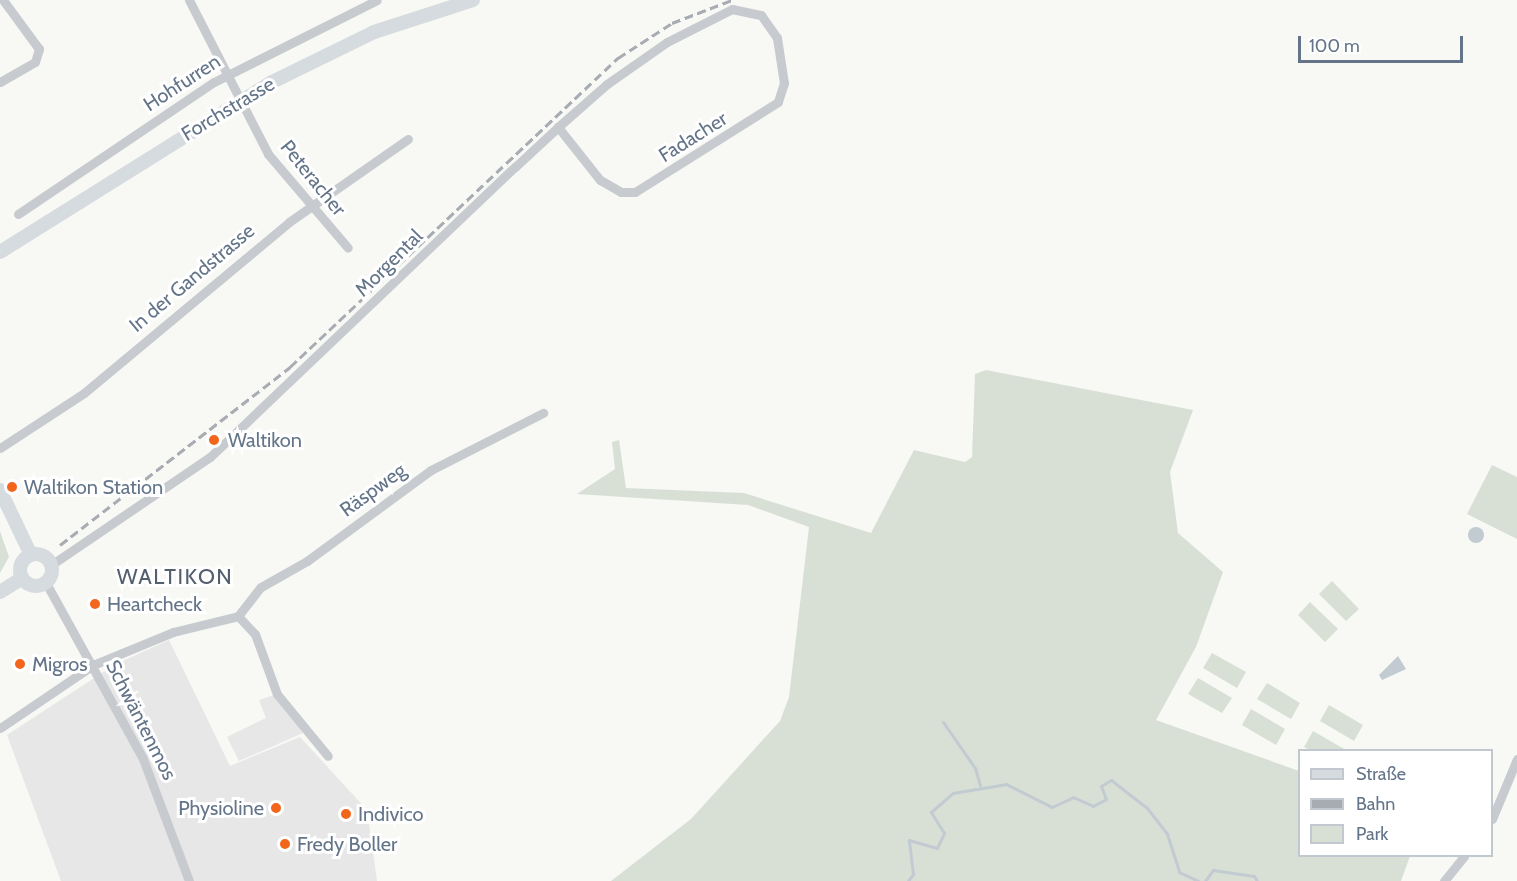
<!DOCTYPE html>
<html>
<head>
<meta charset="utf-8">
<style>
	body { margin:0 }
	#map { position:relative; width:1517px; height:881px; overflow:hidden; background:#f8f8f5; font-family:Cabin,sans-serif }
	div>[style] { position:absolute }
	.built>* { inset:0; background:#e6e7e6 }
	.green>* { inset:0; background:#d8e0d6 }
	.water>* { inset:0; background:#c1cbd1 }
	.round { border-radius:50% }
	.stream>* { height:3px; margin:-1.5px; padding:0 1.5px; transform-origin:1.5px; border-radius:1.5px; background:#c1cbd1 }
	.street>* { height:9px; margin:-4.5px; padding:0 4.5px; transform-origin:4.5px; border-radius:4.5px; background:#c7cbcf }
	.secondary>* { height:14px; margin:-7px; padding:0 7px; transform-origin:7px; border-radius:7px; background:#d6dbe0 }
	.secondary>.ring { margin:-7px; padding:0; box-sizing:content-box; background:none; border:14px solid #d6dbe0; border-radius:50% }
	.rail>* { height:3px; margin-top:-1.5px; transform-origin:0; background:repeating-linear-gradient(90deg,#a7acb3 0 9px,transparent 0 13.5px) }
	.dots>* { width:16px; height:16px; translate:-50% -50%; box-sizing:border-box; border:3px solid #fff; border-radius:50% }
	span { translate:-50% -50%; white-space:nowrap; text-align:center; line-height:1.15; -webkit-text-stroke:6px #fff; paint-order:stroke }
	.street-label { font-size:20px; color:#647589 }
	.poi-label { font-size:20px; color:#647589 }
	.left { translate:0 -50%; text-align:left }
	.right { translate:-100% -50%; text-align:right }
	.quarter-label { font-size:22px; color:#535f6d; letter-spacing:1.5px }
	.legend { position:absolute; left:1298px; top:749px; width:195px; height:108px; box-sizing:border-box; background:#fff; border:2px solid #c1c8d0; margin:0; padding:8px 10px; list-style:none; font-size:18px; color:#647589 }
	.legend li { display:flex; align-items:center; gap:12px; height:30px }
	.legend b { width:30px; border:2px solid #c1c8d0 }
	.scale { position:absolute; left:1298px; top:36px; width:165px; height:27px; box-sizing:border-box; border:3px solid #647589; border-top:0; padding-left:8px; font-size:18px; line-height:21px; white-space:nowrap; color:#647589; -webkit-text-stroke:4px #fff; paint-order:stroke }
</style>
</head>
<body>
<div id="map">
	<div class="built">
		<i style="clip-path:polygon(169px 640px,230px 766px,300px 737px,367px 810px,377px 881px,61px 881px,7px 735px,114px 665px)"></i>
		<i style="clip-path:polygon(277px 694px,303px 733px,239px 761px,227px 737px,266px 718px,259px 700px)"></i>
	</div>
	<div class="green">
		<i style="clip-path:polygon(986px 370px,1193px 410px,1170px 472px,1178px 533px,1223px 572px,1196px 647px,1156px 720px,1299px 771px,1300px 856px,1410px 856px,1401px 881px,611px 881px,691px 819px,780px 721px,789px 697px,809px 527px,748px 505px,577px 494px,615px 469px,612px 442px,619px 440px,626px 488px,744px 493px,871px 533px,914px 450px,965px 462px,972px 457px,975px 374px)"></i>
		<i style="clip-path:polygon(1492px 465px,1517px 477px,1517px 539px,1467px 514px)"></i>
		<i style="clip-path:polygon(0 531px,9px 557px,0 573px)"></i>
		<i style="clip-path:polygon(1332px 581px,1359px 609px,1346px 621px,1319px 594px)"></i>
		<i style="clip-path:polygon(1310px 602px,1338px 629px,1325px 642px,1298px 615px)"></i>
		<i style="clip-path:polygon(1212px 653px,1246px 672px,1237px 688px,1203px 668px)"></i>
		<i style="clip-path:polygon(1198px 678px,1232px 698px,1222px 713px,1188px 694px)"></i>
		<i style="clip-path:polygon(1267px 683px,1300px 703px,1291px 719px,1257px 699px)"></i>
		<i style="clip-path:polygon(1329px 705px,1363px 725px,1354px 741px,1320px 721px)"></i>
		<i style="clip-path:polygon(1251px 709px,1285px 729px,1276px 745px,1242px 725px)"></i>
		<i style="clip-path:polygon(1313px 731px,1346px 750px,1310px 750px,1304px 747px)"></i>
	</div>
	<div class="water">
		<i class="round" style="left:1468px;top:527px;width:16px;height:16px"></i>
		<i style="clip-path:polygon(1398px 656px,1406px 669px,1382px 680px,1379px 675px)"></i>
	</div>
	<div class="stream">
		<i style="left:943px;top:722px;width:56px;rotate:55.2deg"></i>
		<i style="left:975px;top:768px;width:18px;rotate:74deg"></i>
		<i style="left:908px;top:881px;width:9px;rotate:-54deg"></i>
		<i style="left:913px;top:874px;width:34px;rotate:-97deg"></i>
		<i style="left:909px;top:840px;width:29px;rotate:16deg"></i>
		<i style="left:937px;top:848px;width:17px;rotate:-65deg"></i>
		<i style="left:944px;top:833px;width:25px;rotate:-122deg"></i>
		<i style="left:931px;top:812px;width:29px;rotate:-41deg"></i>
		<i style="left:953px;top:793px;width:54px;rotate:-9.6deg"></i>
		<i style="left:1006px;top:784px;width:51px;rotate:26.6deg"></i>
		<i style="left:1052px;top:807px;width:23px;rotate:-25deg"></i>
		<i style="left:1073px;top:797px;width:22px;rotate:24deg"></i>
		<i style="left:1093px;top:806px;width:15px;rotate:-28deg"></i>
		<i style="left:1106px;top:799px;width:14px;rotate:-111deg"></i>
		<i style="left:1101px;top:786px;width:12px;rotate:-31deg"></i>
		<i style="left:1111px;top:780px;width:46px;rotate:37.9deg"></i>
		<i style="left:1147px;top:808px;width:33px;rotate:52deg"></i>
		<i style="left:1167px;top:834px;width:40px;rotate:72deg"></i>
		<i style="left:1179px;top:872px;width:21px;rotate:25deg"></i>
		<i style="left:1205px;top:881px;width:14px;rotate:-54deg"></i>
		<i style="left:1213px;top:870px;width:41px;rotate:8.3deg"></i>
		<i style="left:1254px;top:876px;width:6px;rotate:59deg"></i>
	</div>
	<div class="street">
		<i style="left:189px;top:0;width:173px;rotate:62.8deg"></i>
		<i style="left:268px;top:154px;width:123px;rotate:49.6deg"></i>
		<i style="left:0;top:82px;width:40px;rotate:-29.7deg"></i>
		<i style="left:35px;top:62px;width:14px;rotate:-73deg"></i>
		<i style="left:39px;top:49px;width:61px;rotate:-126.3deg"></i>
		<i style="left:18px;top:214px;width:236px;rotate:-34deg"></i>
		<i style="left:214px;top:82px;width:182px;rotate:-26.7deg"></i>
		<i style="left:0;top:448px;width:100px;rotate:-33.2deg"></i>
		<i style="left:84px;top:393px;width:267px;rotate:-39.8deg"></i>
		<i style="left:289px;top:222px;width:145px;rotate:-34.9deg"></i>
		<i style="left:51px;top:565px;width:192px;rotate:-34.2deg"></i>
		<i style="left:210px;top:457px;width:421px;rotate:-43.6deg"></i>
		<i style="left:515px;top:167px;width:59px;rotate:-42.9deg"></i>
		<i style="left:558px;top:127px;width:65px;rotate:-41.3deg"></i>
		<i style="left:607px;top:84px;width:73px;rotate:-35deg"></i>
		<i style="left:667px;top:42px;width:73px;rotate:-26.9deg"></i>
		<i style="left:732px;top:9px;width:30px;rotate:12deg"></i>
		<i style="left:761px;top:15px;width:28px;rotate:55deg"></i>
		<i style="left:777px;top:38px;width:46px;rotate:81.2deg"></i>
		<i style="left:784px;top:83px;width:20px;rotate:108deg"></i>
		<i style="left:778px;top:102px;width:169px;rotate:147.8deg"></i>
		<i style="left:635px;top:192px;width:14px;rotate:180deg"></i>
		<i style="left:621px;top:192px;width:24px;rotate:-150deg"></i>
		<i style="left:600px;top:180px;width:68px;rotate:-128.4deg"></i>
		<i style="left:46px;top:583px;width:201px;rotate:61.1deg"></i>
		<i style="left:143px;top:759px;width:130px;rotate:69.3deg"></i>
		<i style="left:238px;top:616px;width:37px;rotate:-52deg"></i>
		<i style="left:261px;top:587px;width:53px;rotate:-29.5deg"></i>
		<i style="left:307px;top:561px;width:154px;rotate:-36.3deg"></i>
		<i style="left:431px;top:470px;width:126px;rotate:-27deg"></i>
		<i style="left:238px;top:616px;width:25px;rotate:47deg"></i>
		<i style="left:255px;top:634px;width:64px;rotate:69.9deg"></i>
		<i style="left:277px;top:694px;width:80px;rotate:50.6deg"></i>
		<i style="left:0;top:728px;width:112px;rotate:-34.1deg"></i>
		<i style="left:93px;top:665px;width:87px;rotate:-22.4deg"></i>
		<i style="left:173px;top:632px;width:67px;rotate:-13.8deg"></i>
		<i style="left:1492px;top:819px;width:65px;rotate:-67.4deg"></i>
		<i style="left:1444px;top:881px;width:32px;rotate:-51deg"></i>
	</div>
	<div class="secondary">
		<i style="left:0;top:252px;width:319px;rotate:-32deg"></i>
		<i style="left:270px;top:83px;width:116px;rotate:-26.1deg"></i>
		<i style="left:374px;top:32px;width:104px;rotate:-17.9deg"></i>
		<i style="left:0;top:490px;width:72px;rotate:64.5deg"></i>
		<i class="ring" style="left:20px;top:554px;width:18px;height:18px"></i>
		<i style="left:0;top:592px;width:26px;rotate:-32deg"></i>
	</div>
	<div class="rail">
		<i style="left:60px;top:545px;width:291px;rotate:-37.7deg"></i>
		<i style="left:290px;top:367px;width:451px;rotate:-43.3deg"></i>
		<i style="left:618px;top:58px;width:64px;rotate:-32.9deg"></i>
		<i style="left:672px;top:23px;width:64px;rotate:-21deg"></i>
	</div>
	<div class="dots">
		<i style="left:214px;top:440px;background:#f2651b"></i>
		<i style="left:12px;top:487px;background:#f2651b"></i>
		<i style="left:95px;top:604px;background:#f2651b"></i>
		<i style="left:20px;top:664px;background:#f2651b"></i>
		<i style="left:276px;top:808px;background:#f2651b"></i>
		<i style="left:346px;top:814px;background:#f2651b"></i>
		<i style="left:285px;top:844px;background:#f2651b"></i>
	</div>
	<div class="street-label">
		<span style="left:182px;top:83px;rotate:-33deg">Hohfurren</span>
		<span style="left:228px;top:109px;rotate:-31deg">Forchstrasse</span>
		<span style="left:693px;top:137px;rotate:-32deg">Fadacher</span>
		<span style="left:313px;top:178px;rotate:51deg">Peteracher</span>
		<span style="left:389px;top:263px;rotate:-45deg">Morgental</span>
		<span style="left:192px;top:278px;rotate:-40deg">In der Gandstrasse</span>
		<span style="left:373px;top:490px;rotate:-36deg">Räspweg</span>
		<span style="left:141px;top:720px;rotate:63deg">Schwäntenmos</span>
	</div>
	<div class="poi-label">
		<span class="left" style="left:228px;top:440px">Waltikon</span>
		<span class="left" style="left:24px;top:487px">Waltikon Station</span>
		<span class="left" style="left:107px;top:604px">Heartcheck</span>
		<span class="left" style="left:32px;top:664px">Migros</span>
		<span class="right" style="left:264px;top:808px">Physioline</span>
		<span class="left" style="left:358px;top:814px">Indivico</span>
		<span class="left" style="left:297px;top:844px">Fredy Boller</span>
	</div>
	<div class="quarter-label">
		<span style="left:175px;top:577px">WALTIKON</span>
	</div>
	<ul class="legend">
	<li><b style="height:8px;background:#d6dbe0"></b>Straße</li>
	<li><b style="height:8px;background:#a7acb3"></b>Bahn</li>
	<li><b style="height:16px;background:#d8e0d6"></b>Park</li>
	</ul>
	<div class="scale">100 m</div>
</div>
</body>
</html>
